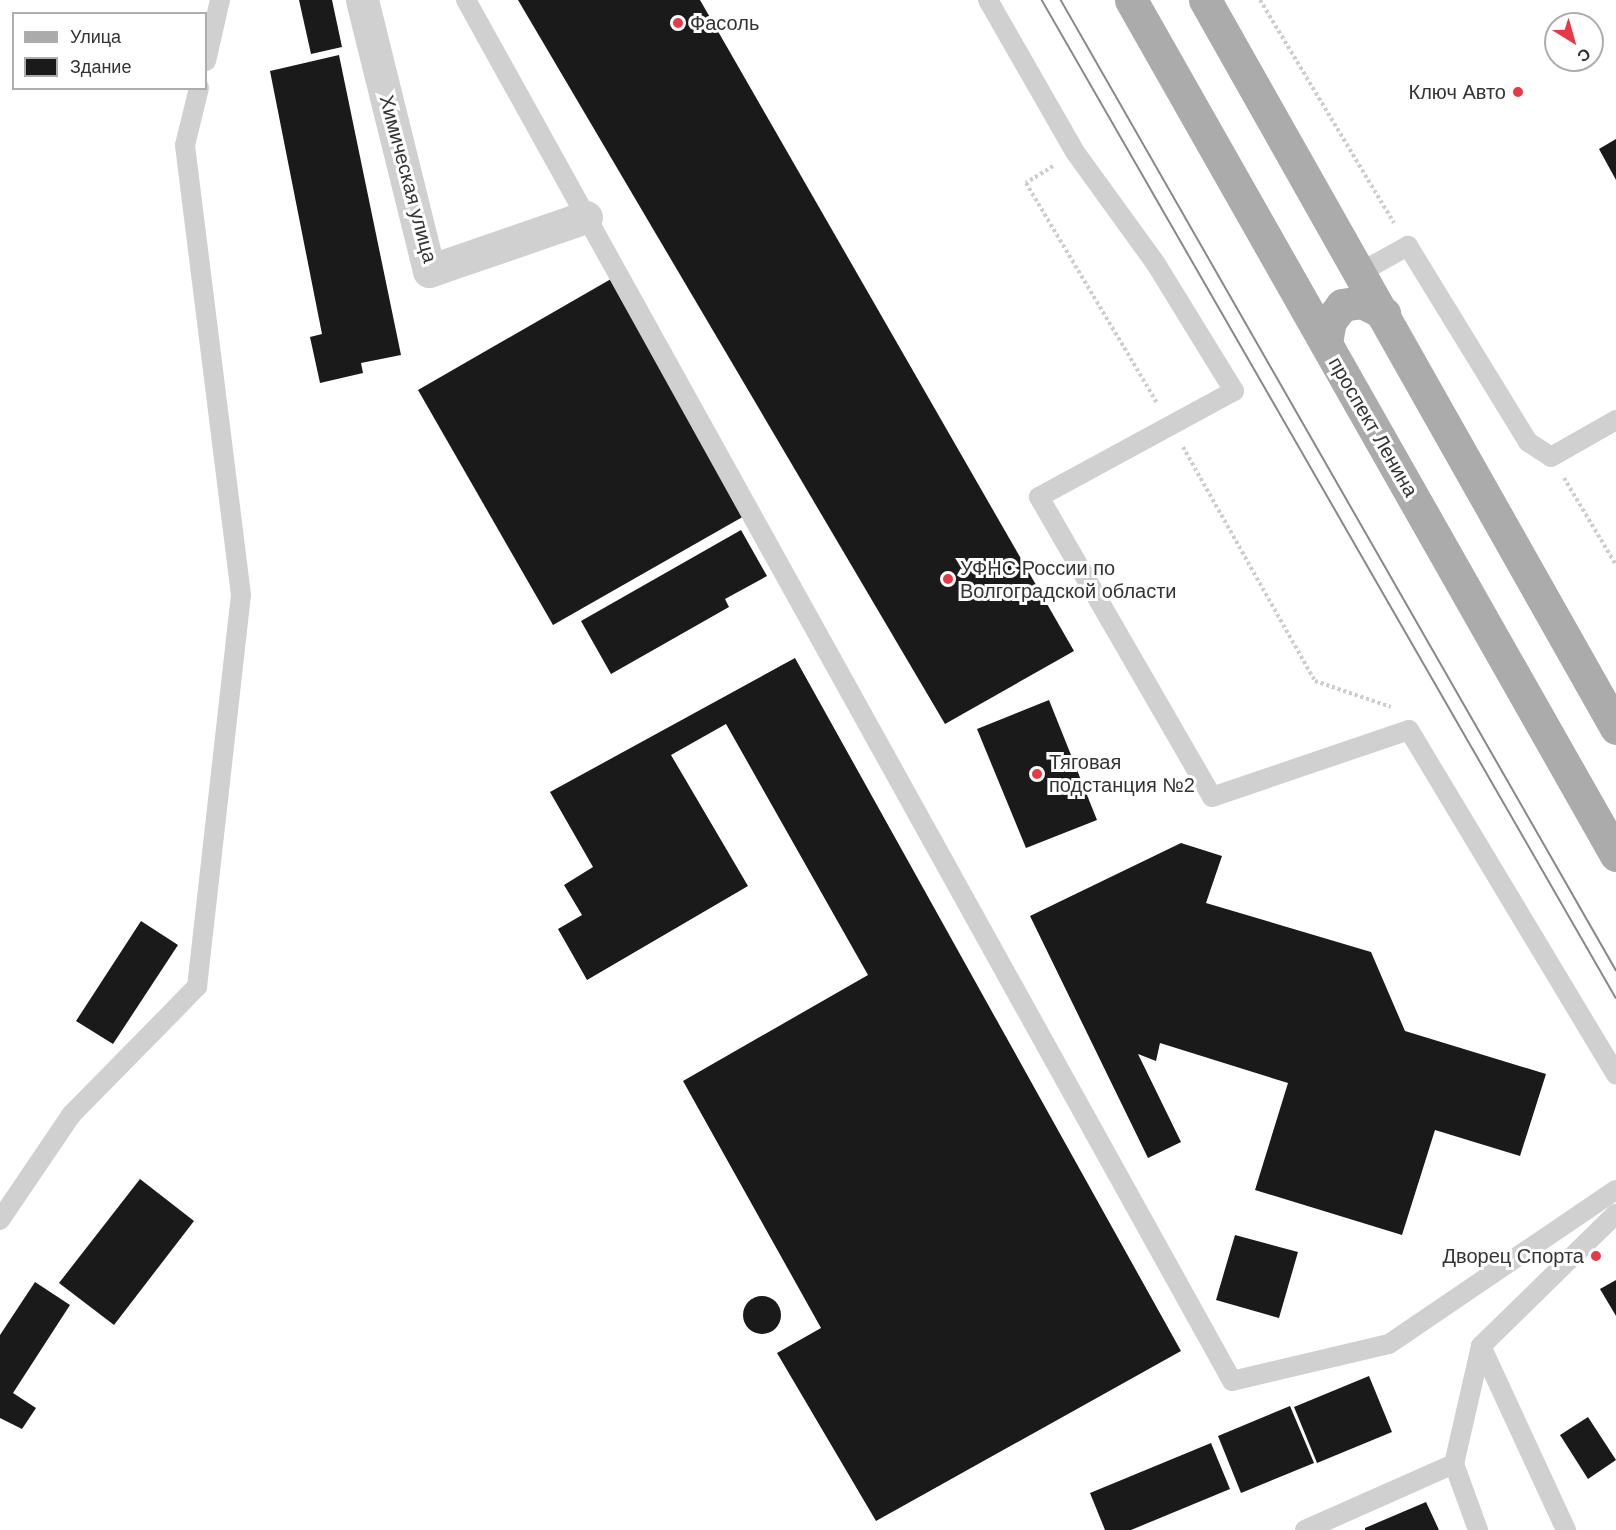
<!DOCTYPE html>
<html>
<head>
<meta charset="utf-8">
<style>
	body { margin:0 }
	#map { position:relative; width:1616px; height:1530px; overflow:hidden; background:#fff; font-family:Arial,sans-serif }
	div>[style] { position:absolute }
	.building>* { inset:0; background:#1a1a1a }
	.round { border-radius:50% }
	.path>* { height:4px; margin-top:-2px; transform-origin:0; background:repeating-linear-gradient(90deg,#cdcdcd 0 3px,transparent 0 6px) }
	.service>* { height:20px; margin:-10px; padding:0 10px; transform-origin:10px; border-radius:10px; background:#d0d0d0 }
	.minor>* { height:33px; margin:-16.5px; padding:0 16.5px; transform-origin:16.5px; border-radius:16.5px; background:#d0d0d0 }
	.primary>* { height:33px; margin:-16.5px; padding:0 16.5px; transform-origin:16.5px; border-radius:16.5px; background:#ababab }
	.tram>* { height:1.5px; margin:-0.75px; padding:0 0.75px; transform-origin:0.75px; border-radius:0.75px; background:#888 }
	.dots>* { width:16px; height:16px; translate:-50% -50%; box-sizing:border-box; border:3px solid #fff; border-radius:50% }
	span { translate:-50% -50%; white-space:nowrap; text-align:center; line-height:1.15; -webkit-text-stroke:6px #fff; paint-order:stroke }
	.poi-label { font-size:20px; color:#333 }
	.left { translate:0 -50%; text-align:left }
	.right { translate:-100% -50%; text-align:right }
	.street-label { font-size:20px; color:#333 }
	.legend { position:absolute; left:12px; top:12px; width:195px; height:78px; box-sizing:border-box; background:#fff; border:2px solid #adadad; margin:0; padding:8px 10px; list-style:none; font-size:18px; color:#333 }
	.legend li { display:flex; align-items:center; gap:12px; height:30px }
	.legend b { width:30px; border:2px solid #adadad }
	.north { position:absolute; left:1544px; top:12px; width:60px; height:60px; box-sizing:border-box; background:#fff; border:2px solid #adadad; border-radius:50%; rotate:143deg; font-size:16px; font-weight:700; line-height:24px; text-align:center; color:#333 }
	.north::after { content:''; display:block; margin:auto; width:21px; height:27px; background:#e63946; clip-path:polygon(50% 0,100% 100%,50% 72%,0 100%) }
</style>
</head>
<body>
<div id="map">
	<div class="building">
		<i style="clip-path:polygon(299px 0,332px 0,342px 47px,311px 54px)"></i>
		<i style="clip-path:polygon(518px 0,700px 0,1074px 651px,945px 724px)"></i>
		<i style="clip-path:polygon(339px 55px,401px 355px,361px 363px,363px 373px,320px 383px,310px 337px,322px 334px,270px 71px)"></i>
		<i style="clip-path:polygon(1616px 139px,1616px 180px,1599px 149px)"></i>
		<i style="clip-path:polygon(611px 279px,746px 515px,553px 625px,418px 390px)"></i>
		<i style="clip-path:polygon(741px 530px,767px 576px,725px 599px,729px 607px,611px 674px,581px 621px)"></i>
		<i style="clip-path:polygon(795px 658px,1181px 1351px,876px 1521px,777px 1353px,821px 1328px,683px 1081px,868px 975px,726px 724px,671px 755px,748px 886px,587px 980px,558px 929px,582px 915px,564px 885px,593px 867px,550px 792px)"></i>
		<i style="clip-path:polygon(1049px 700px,1097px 820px,1026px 848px,977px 729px)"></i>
		<i style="clip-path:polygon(1181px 843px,1222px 856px,1206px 903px,1371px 952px,1405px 1031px,1546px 1074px,1520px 1156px,1435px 1130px,1402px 1235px,1255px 1190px,1288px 1083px,1160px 1043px,1156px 1061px,1138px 1054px,1181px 1142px,1148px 1158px,1030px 916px)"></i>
		<i style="clip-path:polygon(141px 921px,178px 945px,113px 1044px,76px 1021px)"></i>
		<i style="clip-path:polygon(140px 1179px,194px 1221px,114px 1325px,59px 1283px)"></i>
		<i style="clip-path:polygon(1235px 1235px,1298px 1252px,1279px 1318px,1216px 1300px)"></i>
		<i style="clip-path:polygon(1616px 1280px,1616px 1316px,1600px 1289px)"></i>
		<i style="clip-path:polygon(35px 1282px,70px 1305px,13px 1393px,36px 1408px,22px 1429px,0 1418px,0 1335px)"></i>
		<i class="round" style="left:743px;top:1296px;width:38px;height:38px"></i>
		<i style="clip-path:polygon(1369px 1376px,1392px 1432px,1317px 1463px,1294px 1407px)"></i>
		<i style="clip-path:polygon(1290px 1406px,1314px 1463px,1241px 1493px,1218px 1436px)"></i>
		<i style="clip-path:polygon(1588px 1417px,1616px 1460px,1588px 1479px,1560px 1435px)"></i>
		<i style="clip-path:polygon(1211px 1443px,1230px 1489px,1131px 1530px,1105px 1530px,1090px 1493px)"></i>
		<i style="clip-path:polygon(1426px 1502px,1439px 1530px,1365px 1530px,1365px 1528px)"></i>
	</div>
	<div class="path">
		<i style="left:1260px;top:0;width:260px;rotate:59deg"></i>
		<i style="left:1053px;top:166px;width:32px;rotate:148deg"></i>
		<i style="left:1026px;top:183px;width:257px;rotate:59.2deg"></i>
		<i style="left:1183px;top:447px;width:269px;rotate:60.6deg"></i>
		<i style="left:1315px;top:681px;width:80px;rotate:18.9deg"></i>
		<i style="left:1564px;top:478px;width:101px;rotate:59.1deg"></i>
	</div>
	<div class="service">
		<i style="left:466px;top:0;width:1579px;rotate:60.98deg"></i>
		<i style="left:1232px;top:1381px;width:161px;rotate:-13.3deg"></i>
		<i style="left:1389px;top:1344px;width:274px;rotate:-34.2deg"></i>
		<i style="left:988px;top:0;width:175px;rotate:60.2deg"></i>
		<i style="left:1075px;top:152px;width:138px;rotate:54.1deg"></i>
		<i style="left:1156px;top:264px;width:149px;rotate:58.4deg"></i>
		<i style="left:1234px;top:391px;width:222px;rotate:151.5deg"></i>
		<i style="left:1039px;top:497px;width:346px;rotate:60deg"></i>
		<i style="left:1212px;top:797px;width:208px;rotate:-18.8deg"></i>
		<i style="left:1409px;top:730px;width:402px;rotate:59deg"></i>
		<i style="left:206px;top:61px;width:63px;rotate:-77.1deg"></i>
		<i style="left:1361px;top:272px;width:54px;rotate:-29deg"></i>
		<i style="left:1408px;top:246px;width:230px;rotate:58.5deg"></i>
		<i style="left:1528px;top:442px;width:27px;rotate:33deg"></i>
		<i style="left:1551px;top:457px;width:75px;rotate:-29.6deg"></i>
		<i style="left:0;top:1220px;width:127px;rotate:-55.9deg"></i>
		<i style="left:71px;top:1115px;width:180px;rotate:-45.5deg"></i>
		<i style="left:197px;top:987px;width:394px;rotate:-83.6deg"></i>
		<i style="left:241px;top:595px;width:453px;rotate:-97.1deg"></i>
		<i style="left:185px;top:145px;width:59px;rotate:-76.2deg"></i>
		<i style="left:1481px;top:1346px;width:203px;rotate:65.2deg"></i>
		<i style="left:1454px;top:1464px;width:70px;rotate:70deg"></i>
		<i style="left:1305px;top:1530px;width:163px;rotate:-23.9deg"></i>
		<i style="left:1454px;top:1464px;width:121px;rotate:-77.1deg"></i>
		<i style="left:1481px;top:1346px;width:189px;rotate:-44.4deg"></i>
	</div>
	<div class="minor">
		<i style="left:362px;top:0;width:279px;rotate:76.1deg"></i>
		<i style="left:429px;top:271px;width:166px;rotate:-19deg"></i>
	</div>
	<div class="primary">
		<i style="left:1131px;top:0;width:983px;rotate:60.44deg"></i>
		<i style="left:1205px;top:0;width:836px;rotate:60.55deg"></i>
		<i style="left:1326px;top:343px;width:22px;rotate:-80deg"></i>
		<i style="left:1330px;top:321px;width:20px;rotate:-53deg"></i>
		<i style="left:1342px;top:305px;width:20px;rotate:-9deg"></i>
		<i style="left:1362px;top:302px;width:25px;rotate:27deg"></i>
	</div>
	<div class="tram">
		<i style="left:1042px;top:0;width:1151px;rotate:60.09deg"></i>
		<i style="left:1061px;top:0;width:1118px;rotate:60.22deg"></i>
	</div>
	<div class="dots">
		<i style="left:678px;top:23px;background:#e63946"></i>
		<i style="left:1518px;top:92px;background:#e63946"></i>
		<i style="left:948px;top:579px;background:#e63946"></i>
		<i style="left:1037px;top:774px;background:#e63946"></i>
		<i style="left:1596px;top:1256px;background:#e63946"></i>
	</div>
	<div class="poi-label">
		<span class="left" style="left:690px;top:23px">Фасоль</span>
		<span class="right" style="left:1506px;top:92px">Ключ Авто</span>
		<span class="left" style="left:960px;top:580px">УФНС России по<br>Волгоградской области</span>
		<span class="left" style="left:1049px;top:774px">Тяговая<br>подстанция №2</span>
		<span class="right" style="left:1584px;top:1256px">Дворец Спорта</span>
	</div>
	<div class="street-label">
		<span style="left:408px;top:179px;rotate:75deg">Химическая улица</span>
		<span style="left:1373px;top:427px;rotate:60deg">проспект Ленина</span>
	</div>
	<ul class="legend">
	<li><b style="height:8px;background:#ababab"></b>Улица</li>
	<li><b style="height:16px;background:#1a1a1a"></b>Здание</li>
	</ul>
	<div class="north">С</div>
</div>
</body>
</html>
